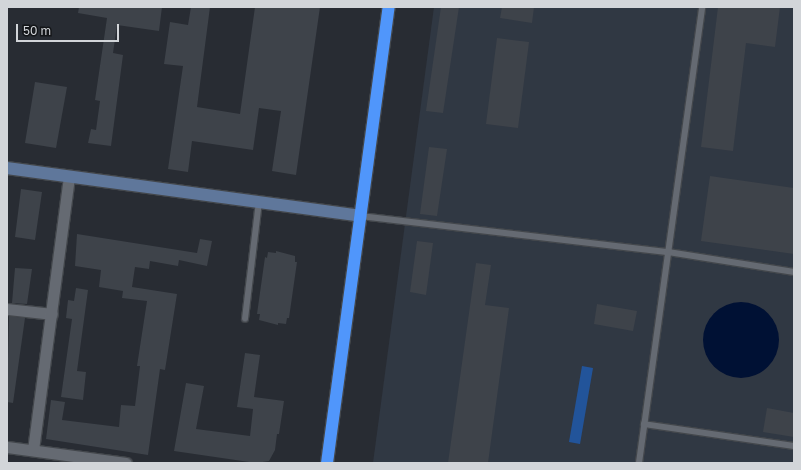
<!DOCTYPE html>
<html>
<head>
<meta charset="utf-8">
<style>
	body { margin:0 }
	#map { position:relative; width:801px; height:470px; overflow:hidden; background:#282c33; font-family:"Golos Text",sans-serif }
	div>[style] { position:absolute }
	.built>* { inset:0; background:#303843 }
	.forest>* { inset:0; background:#22549a }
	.water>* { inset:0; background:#001134 }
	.round { border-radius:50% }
	.building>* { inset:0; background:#3e434a }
	.roads { filter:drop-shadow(1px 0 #43474c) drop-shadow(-1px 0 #43474c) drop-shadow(0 1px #43474c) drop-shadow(0 -1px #43474c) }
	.lane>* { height:5.5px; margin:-2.75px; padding:0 2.75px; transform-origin:2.75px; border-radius:2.75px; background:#656a72 }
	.street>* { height:11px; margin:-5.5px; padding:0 5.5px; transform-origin:5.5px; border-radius:5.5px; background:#656a72 }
	.secondary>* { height:12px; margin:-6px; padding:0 6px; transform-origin:6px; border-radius:6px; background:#5f779b }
	.highway>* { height:12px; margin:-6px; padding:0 6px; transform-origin:6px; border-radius:6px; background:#5096fb }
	span { translate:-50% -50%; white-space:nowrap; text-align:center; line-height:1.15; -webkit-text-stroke:4px #131518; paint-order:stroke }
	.frame { position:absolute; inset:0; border:8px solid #d2d5d9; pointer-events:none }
	.scale { position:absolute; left:16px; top:24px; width:103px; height:18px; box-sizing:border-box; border:2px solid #d2d5d9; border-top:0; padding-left:5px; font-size:12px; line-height:14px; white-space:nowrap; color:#d2d5d9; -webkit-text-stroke:3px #131518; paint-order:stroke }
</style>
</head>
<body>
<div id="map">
	<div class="built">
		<i style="clip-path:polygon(434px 7px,794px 7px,794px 463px,373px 463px)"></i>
	</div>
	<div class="forest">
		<i style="clip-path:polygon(582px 366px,593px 368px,580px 444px,569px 442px)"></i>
	</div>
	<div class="water">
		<i class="round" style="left:703px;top:302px;width:76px;height:76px"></i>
	</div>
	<div class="building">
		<i style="clip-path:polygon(79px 7px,162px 7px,159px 31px,117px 25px,113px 53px,123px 55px,111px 146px,88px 143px,91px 129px,96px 130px,100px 101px,95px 100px,107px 18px,78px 13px)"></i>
		<i style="clip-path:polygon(191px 7px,210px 7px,197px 107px,240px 114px,255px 7px,320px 7px,296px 175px,272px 171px,281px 111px,259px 108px,253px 150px,192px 141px,188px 172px,168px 169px,183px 66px,164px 64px,170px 22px,188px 25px)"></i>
		<i style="clip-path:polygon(441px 7px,459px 7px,443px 113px,426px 111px)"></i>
		<i style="clip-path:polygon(502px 7px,534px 7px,532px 23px,500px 18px)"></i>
		<i style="clip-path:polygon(718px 7px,780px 7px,775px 47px,746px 43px,733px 151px,701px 147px)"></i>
		<i style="clip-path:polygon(497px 38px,529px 42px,518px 128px,486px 124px)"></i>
		<i style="clip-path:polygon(35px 82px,67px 87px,56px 148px,25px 143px)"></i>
		<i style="clip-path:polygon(429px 147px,447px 149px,437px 216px,420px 214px)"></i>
		<i style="clip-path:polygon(710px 176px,794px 188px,794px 254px,701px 241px)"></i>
		<i style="clip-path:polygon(21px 189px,42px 192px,35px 240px,15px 237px)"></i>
		<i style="clip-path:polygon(77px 234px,197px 253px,200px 239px,212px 241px,207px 266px,179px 260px,178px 266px,150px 261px,149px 269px,135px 267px,132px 287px,177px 294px,165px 370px,160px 369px,148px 455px,46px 439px,51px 400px,65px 402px,62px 420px,119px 427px,121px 405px,135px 406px,140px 366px,137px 366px,147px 301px,122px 298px,123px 291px,99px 287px,101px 270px,75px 266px)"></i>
		<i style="clip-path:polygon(417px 241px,433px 243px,426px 295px,410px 292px)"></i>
		<i style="clip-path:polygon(276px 251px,295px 256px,295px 262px,297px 262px,289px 318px,287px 318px,286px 324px,278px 323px,278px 325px,259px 320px,260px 314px,257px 314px,265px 257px,267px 258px,268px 252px,276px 253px)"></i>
		<i style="clip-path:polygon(476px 263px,491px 265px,485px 305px,509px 308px,488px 463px,448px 463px)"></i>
		<i style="clip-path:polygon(15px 268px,32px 269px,27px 304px,12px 303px)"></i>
		<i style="clip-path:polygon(76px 288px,88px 290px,77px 371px,86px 372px,83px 400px,61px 397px,72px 319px,66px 318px,68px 300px,74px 301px)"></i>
		<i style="clip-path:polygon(597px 304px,637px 311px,633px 331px,594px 324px)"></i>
		<i style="clip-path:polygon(9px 316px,25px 318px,13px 403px,7px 402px)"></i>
		<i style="clip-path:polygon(245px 353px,260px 355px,254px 397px,284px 401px,279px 434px,277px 434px,275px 450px,269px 461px,256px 463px,174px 451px,186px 383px,204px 386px,196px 429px,250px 436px,253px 409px,237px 407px)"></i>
		<i style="clip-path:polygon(767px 408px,794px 413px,794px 437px,763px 432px)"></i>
	</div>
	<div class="roads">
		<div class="lane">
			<i style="left:361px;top:216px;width:309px;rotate:6.7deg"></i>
			<i style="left:668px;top:252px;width:128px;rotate:9deg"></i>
			<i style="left:245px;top:319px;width:118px;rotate:-83.2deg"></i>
			<i style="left:644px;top:424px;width:152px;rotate:8.3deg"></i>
			<i style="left:639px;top:463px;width:460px;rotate:-82.1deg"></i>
		</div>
		<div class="street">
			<i style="left:7px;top:309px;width:45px;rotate:6.3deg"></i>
			<i style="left:7px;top:447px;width:120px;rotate:7.7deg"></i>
			<i style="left:33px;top:450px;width:276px;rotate:-82.5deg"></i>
		</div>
		<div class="secondary">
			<i style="left:7px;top:168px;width:357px;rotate:7.7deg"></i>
		</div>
		<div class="highway">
			<i style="left:327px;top:463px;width:460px;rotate:-82.3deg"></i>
		</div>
	</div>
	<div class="frame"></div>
	<div class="scale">50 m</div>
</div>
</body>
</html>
